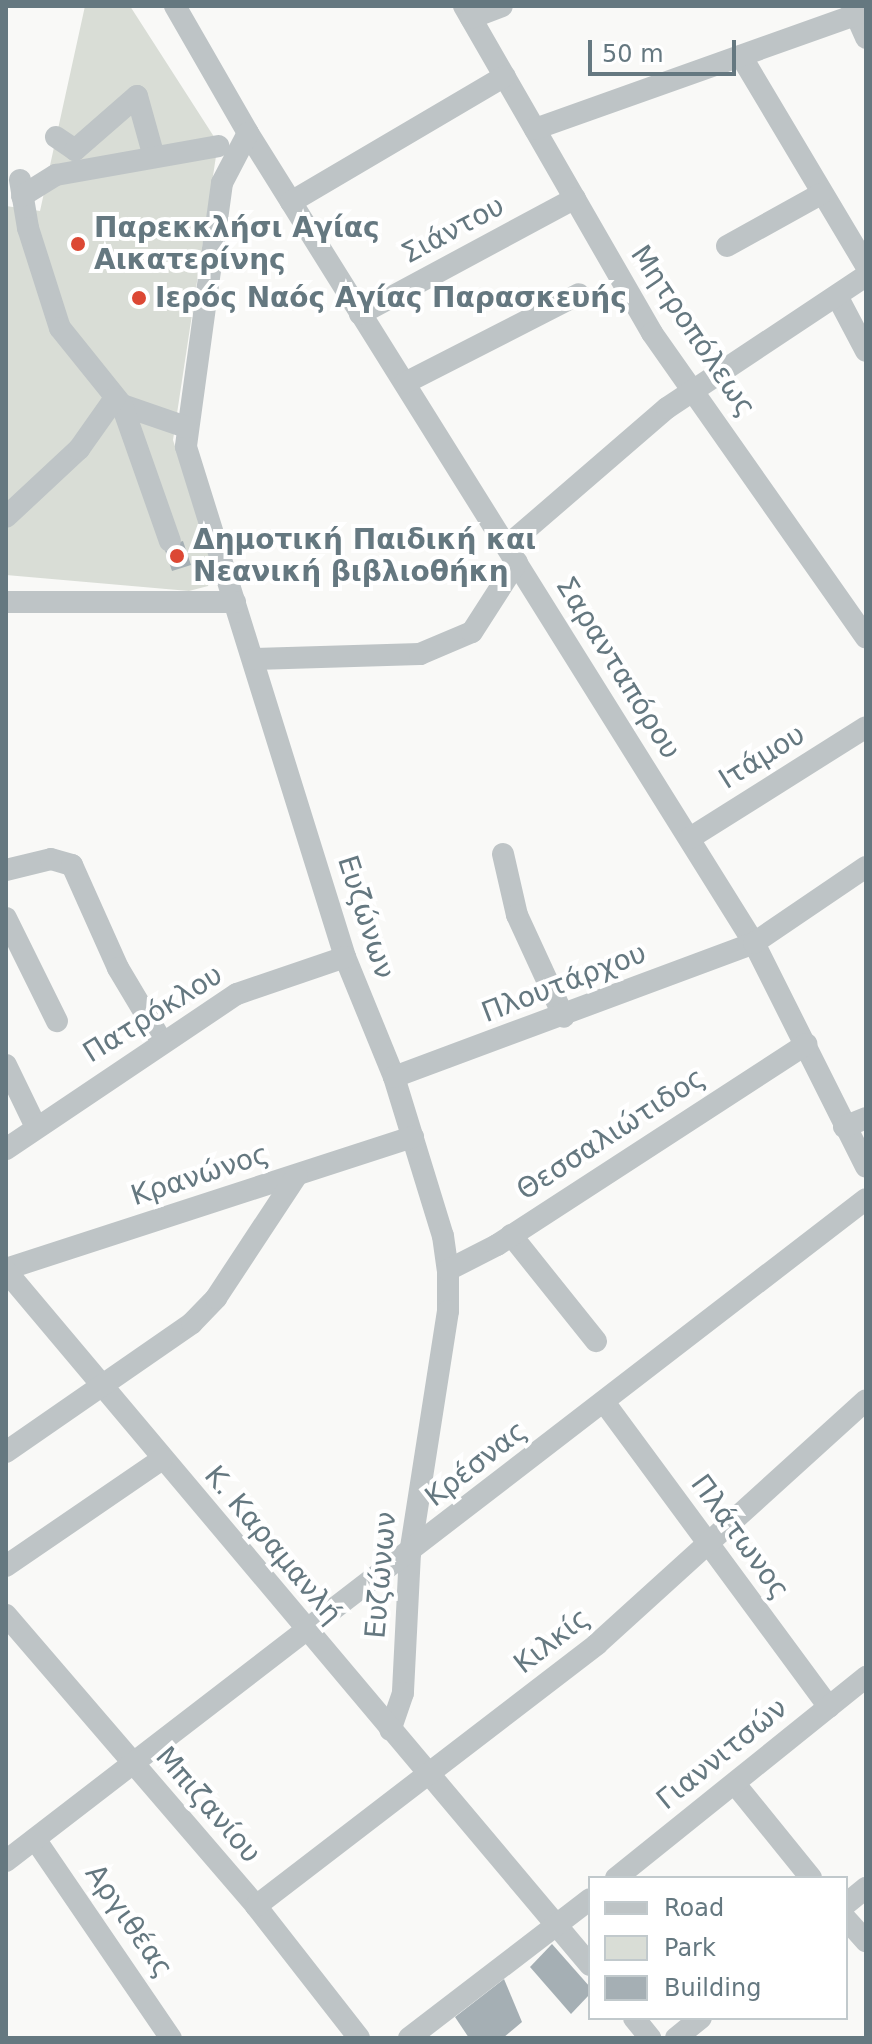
<!DOCTYPE html>
<html>
<head>
<meta charset="utf-8">
<style>
	body { margin:0 }
	#map { position:relative; width:872px; height:2044px; overflow:hidden; background:#f9f9f7; font-family:"DejaVu Sans",sans-serif }
	div>[style] { position:absolute }
	.green>* { inset:0; background:#d9ddd6 }
	.building>* { inset:0; background:#a5afb4 }
	.minor>* { height:22px; margin:-11px; padding:0 11px; transform-origin:11px; border-radius:11px; background:#bec4c6 }
	.dots>* { width:22px; height:22px; translate:-50% -50%; box-sizing:border-box; border:4px solid #fff; border-radius:50% }
	span { translate:-50% -50%; white-space:nowrap; text-align:center; line-height:1.15; -webkit-text-stroke:8px #fff; paint-order:stroke }
	.poi-label { font-size:28px; color:#657880; font-weight:700 }
	.left { translate:0 -50%; text-align:left }
	.street-label { font-size:28px; color:#657880 }
	.frame { position:absolute; inset:0; border:8px solid #657880; pointer-events:none }
	.legend { position:absolute; left:588px; top:1876px; width:260px; height:144px; box-sizing:border-box; background:#fff; border:2px solid #c1c9cc; margin:0; padding:10px 14px; list-style:none; font-size:24px; color:#657880 }
	.legend li { display:flex; align-items:center; gap:16px; height:40px }
	.legend b { width:40px; border:2px solid #c1c9cc }
	.scale { position:absolute; left:588px; top:40px; width:148px; height:36px; box-sizing:border-box; border:4px solid #657880; border-top:0; padding-left:10px; font-size:24px; line-height:28px; white-space:nowrap; color:#657880; -webkit-text-stroke:6px #fff; paint-order:stroke }
</style>
</head>
<body>
<div id="map">
	<div class="green">
		<i style="clip-path:polygon(85px 6px,130px 6px,218px 143px,173px 440px,214px 570px,208px 586px,189px 591px,6px 575px,6px 206px,40px 211px)"></i>
	</div>
	<div class="building">
		<i style="clip-path:polygon(183px 541px,191px 565px,172px 571px,164px 547px)"></i>
		<i style="clip-path:polygon(552px 1944px,590px 1987px,590px 1994px,571px 2014px,530px 1967px)"></i>
		<i style="clip-path:polygon(504px 1979px,522px 2022px,503px 2038px,469px 2038px,455px 2017px)"></i>
	</div>
	<div class="minor">
		<i style="left:175px;top:6px;width:146px;rotate:60.1deg"></i>
		<i style="left:248px;top:133px;width:955px;rotate:58.01deg"></i>
		<i style="left:754px;top:943px;width:250px;rotate:63.4deg"></i>
		<i style="left:464px;top:6px;width:377px;rotate:60.1deg"></i>
		<i style="left:652px;top:333px;width:372px;rotate:54.9deg"></i>
		<i style="left:852px;top:6px;width:35px;rotate:66deg"></i>
		<i style="left:471px;top:18px;width:33px;rotate:-21deg"></i>
		<i style="left:741px;top:56px;width:244px;rotate:59.2deg"></i>
		<i style="left:535px;top:129px;width:341px;rotate:-19.6deg"></i>
		<i style="left:248px;top:133px;width:56px;rotate:117.5deg"></i>
		<i style="left:222px;top:183px;width:266px;rotate:97.8deg"></i>
		<i style="left:186px;top:447px;width:534px;rotate:72.68deg"></i>
		<i style="left:345px;top:957px;width:130px;rotate:67.8deg"></i>
		<i style="left:394px;top:1077px;width:166px;rotate:72.9deg"></i>
		<i style="left:443px;top:1236px;width:34px;rotate:82deg"></i>
		<i style="left:448px;top:1270px;width:41px;rotate:90deg"></i>
		<i style="left:448px;top:1311px;width:245px;rotate:98.9deg"></i>
		<i style="left:410px;top:1553px;width:140px;rotate:92.9deg"></i>
		<i style="left:403px;top:1693px;width:39px;rotate:109deg"></i>
		<i style="left:56px;top:137px;width:23px;rotate:34deg"></i>
		<i style="left:75px;top:150px;width:82px;rotate:-41.1deg"></i>
		<i style="left:137px;top:96px;width:63px;rotate:74.4deg"></i>
		<i style="left:20px;top:180px;width:49px;rotate:80.5deg"></i>
		<i style="left:28px;top:228px;width:105px;rotate:72.3deg"></i>
		<i style="left:60px;top:328px;width:99px;rotate:51.2deg"></i>
		<i style="left:122px;top:405px;width:68px;rotate:19deg"></i>
		<i style="left:22px;top:196px;width:40px;rotate:-32deg"></i>
		<i style="left:56px;top:175px;width:165px;rotate:-10.1deg"></i>
		<i style="left:291px;top:202px;width:248px;rotate:-30.5deg"></i>
		<i style="left:727px;top:246px;width:107px;rotate:-29deg"></i>
		<i style="left:837px;top:296px;width:62px;rotate:62.2deg"></i>
		<i style="left:360px;top:314px;width:244px;rotate:-28.3deg"></i>
		<i style="left:405px;top:383px;width:195px;rotate:-27.1deg"></i>
		<i style="left:122px;top:405px;width:144px;rotate:70.6deg"></i>
		<i style="left:6px;top:517px;width:100px;rotate:-43deg"></i>
		<i style="left:79px;top:449px;width:62px;rotate:-54.8deg"></i>
		<i style="left:507px;top:546px;width:211px;rotate:-40.8deg"></i>
		<i style="left:667px;top:408px;width:239px;rotate:-33.6deg"></i>
		<i style="left:6px;top:602px;width:229px"></i>
		<i style="left:255px;top:659px;width:165px;rotate:-1.7deg"></i>
		<i style="left:420px;top:654px;width:56px;rotate:-22.9deg"></i>
		<i style="left:472px;top:632px;width:83px;rotate:-57.3deg"></i>
		<i style="left:690px;top:838px;width:208px;rotate:-32.2deg"></i>
		<i style="left:503px;top:854px;width:63px;rotate:77.1deg"></i>
		<i style="left:517px;top:915px;width:112px;rotate:65.3deg"></i>
		<i style="left:6px;top:870px;width:46px;rotate:-13.7deg"></i>
		<i style="left:51px;top:859px;width:22px;rotate:16deg"></i>
		<i style="left:72px;top:865px;width:113px;rotate:65.9deg"></i>
		<i style="left:118px;top:968px;width:84px;rotate:59.2deg"></i>
		<i style="left:6px;top:918px;width:115px;rotate:63.7deg"></i>
		<i style="left:6px;top:1065px;width:69px;rotate:64.2deg"></i>
		<i style="left:394px;top:1077px;width:384px;rotate:-20.4deg"></i>
		<i style="left:754px;top:943px;width:135px;rotate:-34.2deg"></i>
		<i style="left:844px;top:1127px;width:24px;rotate:-22deg"></i>
		<i style="left:6px;top:1149px;width:278px;rotate:-33.9deg"></i>
		<i style="left:237px;top:994px;width:114px;rotate:-18.9deg"></i>
		<i style="left:511px;top:1235px;width:136px;rotate:51.3deg"></i>
		<i style="left:6px;top:1269px;width:428px;rotate:-18deg"></i>
		<i style="left:448px;top:1270px;width:55px;rotate:-27deg"></i>
		<i style="left:497px;top:1245px;width:369px;rotate:-33deg"></i>
		<i style="left:6px;top:1271px;width:907px;rotate:49.92deg"></i>
		<i style="left:604px;top:1402px;width:379px;rotate:53.6deg"></i>
		<i style="left:6px;top:1452px;width:226px;rotate:-34.7deg"></i>
		<i style="left:192px;top:1323px;width:35px;rotate:-46deg"></i>
		<i style="left:216px;top:1298px;width:147px;rotate:-56.6deg"></i>
		<i style="left:6px;top:1566px;width:189px;rotate:-34.4deg"></i>
		<i style="left:6px;top:1615px;width:384px;rotate:49.3deg"></i>
		<i style="left:256px;top:1906px;width:167px;rotate:52deg"></i>
		<i style="left:735px;top:1784px;width:121px;rotate:51deg"></i>
		<i style="left:35px;top:1839px;width:241px;rotate:55.7deg"></i>
		<i style="left:6px;top:1861px;width:1085px;rotate:-37.59deg"></i>
		<i style="left:616px;top:1878px;width:321px;rotate:-38.8deg"></i>
		<i style="left:846px;top:1904px;width:26px;rotate:-39deg"></i>
		<i style="left:256px;top:1906px;width:430px;rotate:-37.5deg"></i>
		<i style="left:597px;top:1644px;width:363px;rotate:-42.2deg"></i>
		<i style="left:846px;top:1919px;width:30px;rotate:48deg"></i>
		<i style="left:634px;top:2018px;width:26px;rotate:51deg"></i>
		<i style="left:409px;top:2038px;width:228px;rotate:-37.5deg"></i>
		<i style="left:676px;top:2038px;width:32px;rotate:-39deg"></i>
	</div>
	<div class="dots">
		<i style="left:78px;top:244px;background:#dc4834"></i>
		<i style="left:139px;top:298px;background:#dc4834"></i>
		<i style="left:177px;top:556px;background:#dc4834"></i>
	</div>
	<div class="poi-label">
		<span class="left" style="left:94px;top:244px">Παρεκκλήσι Αγίας<br>Αικατερίνης</span>
		<span class="left" style="left:155px;top:298px">Ιερός Ναός Αγίας Παρασκευής</span>
		<span class="left" style="left:193px;top:556px">Δημοτική Παιδική και<br>Νεανική βιβλιοθήκη</span>
	</div>
	<div class="street-label">
		<span style="left:453px;top:230px;rotate:-28deg">Σιάντου</span>
		<span style="left:693px;top:331px;rotate:56deg">Μητροπόλεως</span>
		<span style="left:618px;top:668px;rotate:58deg">Σαρανταπόρου</span>
		<span style="left:762px;top:757px;rotate:-32deg">Ιτάμου</span>
		<span style="left:366px;top:917px;rotate:72deg">Ευζώνων</span>
		<span style="left:564px;top:983px;rotate:-21deg">Πλουτάρχου</span>
		<span style="left:153px;top:1014px;rotate:-32deg">Πατρόκλου</span>
		<span style="left:611px;top:1134px;rotate:-33deg">Θεσσαλιώτιδος</span>
		<span style="left:200px;top:1175px;rotate:-18deg">Κρανώνος</span>
		<span style="left:476px;top:1464px;rotate:-38deg">Κρέσνας</span>
		<span style="left:740px;top:1537px;rotate:54deg">Πλάτωνος</span>
		<span style="left:273px;top:1545px;rotate:50deg">Κ. Καραμανλή</span>
		<span style="left:381px;top:1575px;rotate:-85deg">Ευζώνων</span>
		<span style="left:552px;top:1641px;rotate:-38deg">Κιλκίς</span>
		<span style="left:722px;top:1754px;rotate:-39deg">Γιαννιτσών</span>
		<span style="left:208px;top:1805px;rotate:49deg">Μπιζανίου</span>
		<span style="left:129px;top:1921px;rotate:55deg">Αργιθέας</span>
	</div>
	<div class="frame"></div>
	<ul class="legend">
	<li><b style="height:10px;background:#bec4c6"></b>Road</li>
	<li><b style="height:22px;background:#d9ddd6"></b>Park</li>
	<li><b style="height:22px;background:#a5afb4"></b>Building</li>
	</ul>
	<div class="scale">50 m</div>
</div>
</body>
</html>
